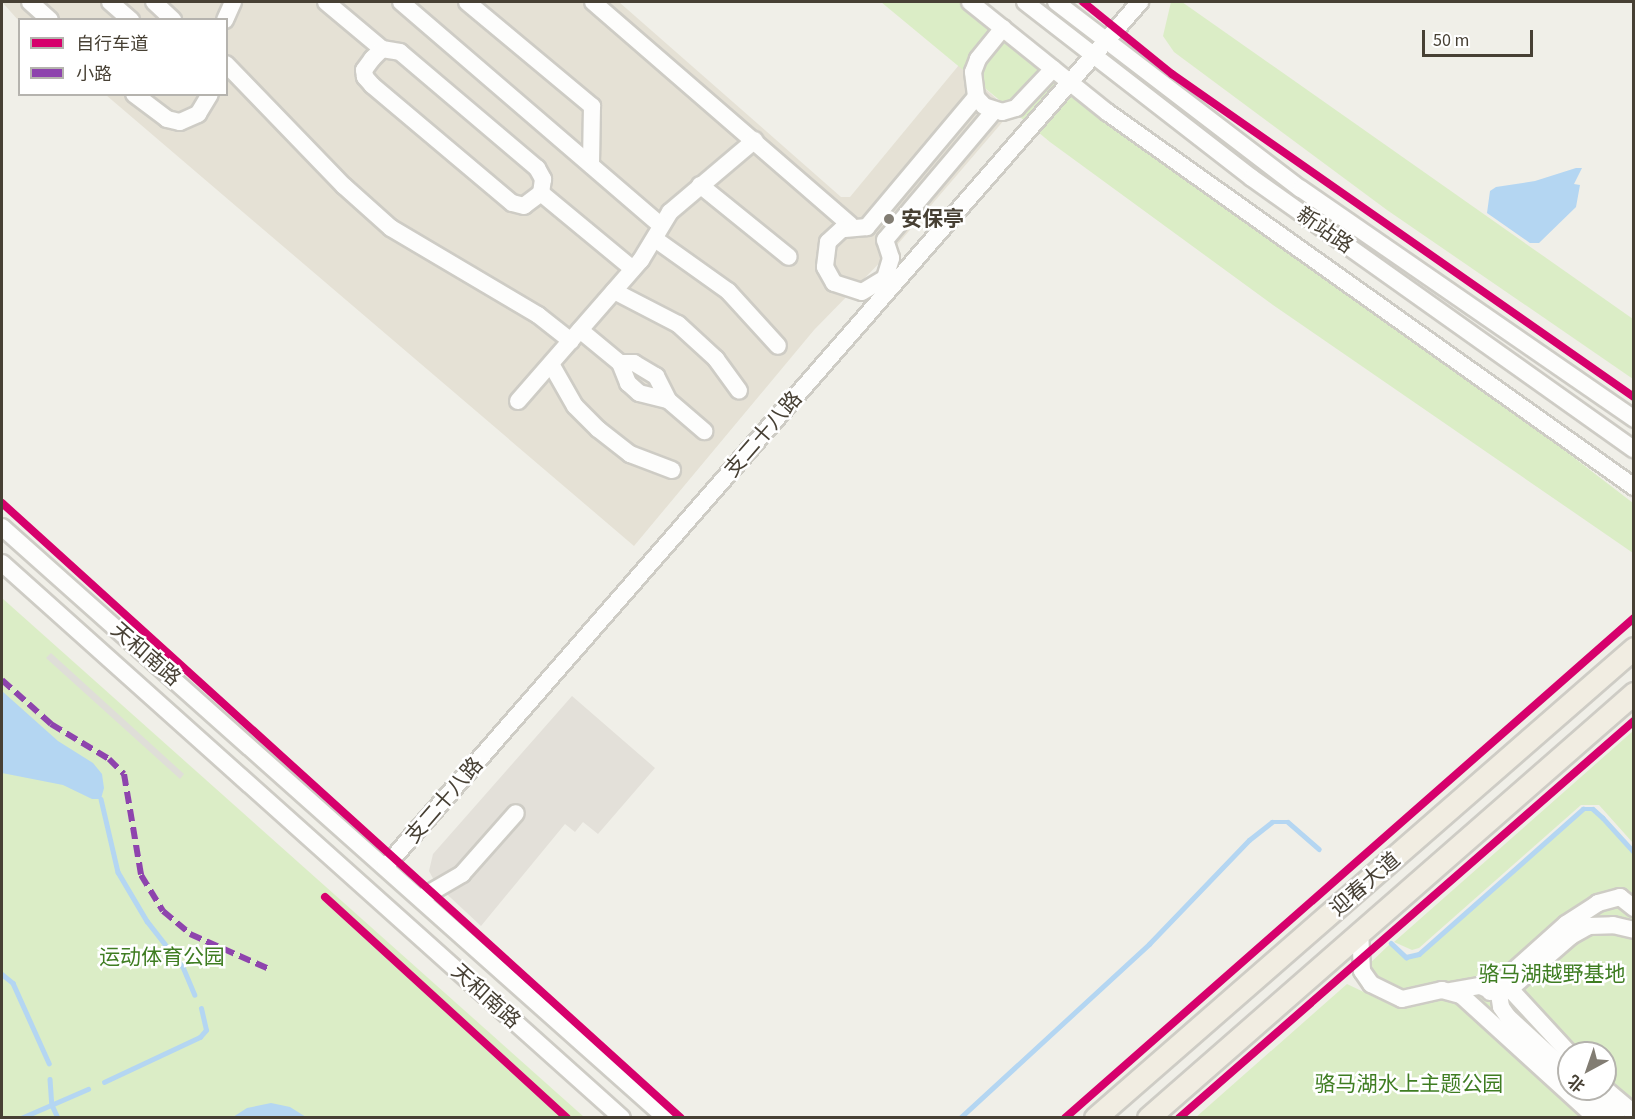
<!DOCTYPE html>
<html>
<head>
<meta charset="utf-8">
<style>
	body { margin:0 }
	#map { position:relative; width:1635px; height:1119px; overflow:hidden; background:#f0efe8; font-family:"Source Sans 3","Noto Sans SC",sans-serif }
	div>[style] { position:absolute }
	.residential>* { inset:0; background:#e5e1d5 }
	.industrial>* { inset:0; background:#e3e0d9 }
	.green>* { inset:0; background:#dbedc6 }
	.parking>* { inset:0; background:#dfded8 }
	.water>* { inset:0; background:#b4d6f2 }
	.stream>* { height:4.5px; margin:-2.25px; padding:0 2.25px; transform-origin:2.25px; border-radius:2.25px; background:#b4d6f2 }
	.roads { filter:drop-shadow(2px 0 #ceccc5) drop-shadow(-2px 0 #ceccc5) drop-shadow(0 2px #ceccc5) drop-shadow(0 -2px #ceccc5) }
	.minor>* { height:16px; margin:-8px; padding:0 8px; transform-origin:8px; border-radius:8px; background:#fdfdfc }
	.major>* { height:21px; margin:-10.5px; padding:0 10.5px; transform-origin:10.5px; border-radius:10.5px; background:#f1ede2 }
	.quiet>* { height:6px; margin-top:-3px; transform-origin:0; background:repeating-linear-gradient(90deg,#8e44ad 0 12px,transparent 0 18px) }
	.cycleway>* { height:8px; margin:-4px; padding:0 4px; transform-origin:4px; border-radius:4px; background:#d6006c }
	.dots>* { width:16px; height:16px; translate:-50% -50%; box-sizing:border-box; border:3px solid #fff; border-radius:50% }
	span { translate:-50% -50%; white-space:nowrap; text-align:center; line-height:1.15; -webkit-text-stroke:5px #fff; paint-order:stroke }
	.poi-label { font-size:21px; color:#474034; font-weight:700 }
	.left { translate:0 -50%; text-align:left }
	.street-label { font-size:21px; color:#474034 }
	.park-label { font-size:21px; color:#3f7d22 }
	.frame { position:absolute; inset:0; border:3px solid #474034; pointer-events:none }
	.legend { position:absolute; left:18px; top:18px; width:210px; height:78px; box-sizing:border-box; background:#fff; border:2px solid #b5b3ae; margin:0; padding:8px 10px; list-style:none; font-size:18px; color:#474034 }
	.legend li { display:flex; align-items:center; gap:12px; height:30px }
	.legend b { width:30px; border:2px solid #b5b3ae }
	.north { position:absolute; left:1557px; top:1041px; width:60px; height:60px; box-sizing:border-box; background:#fff; border:2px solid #b5b3ae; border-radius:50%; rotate:220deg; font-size:16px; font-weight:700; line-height:24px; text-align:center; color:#474034 }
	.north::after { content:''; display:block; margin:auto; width:21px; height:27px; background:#827d73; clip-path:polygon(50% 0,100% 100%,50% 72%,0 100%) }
	.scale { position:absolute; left:1422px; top:30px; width:111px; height:27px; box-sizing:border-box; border:3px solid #474034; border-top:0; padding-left:8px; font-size:18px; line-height:21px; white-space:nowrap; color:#474034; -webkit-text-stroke:4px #fff; paint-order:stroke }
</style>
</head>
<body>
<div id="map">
	<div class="residential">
		<i style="clip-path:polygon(2px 2px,619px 2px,841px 197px,850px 197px,959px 65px,1011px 112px,897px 245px,814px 330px,634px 546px,106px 95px,226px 94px,226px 20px,19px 21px)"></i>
	</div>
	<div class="industrial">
		<i style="clip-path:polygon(572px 696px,655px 768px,598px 834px,583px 822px,575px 832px,565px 824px,481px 926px,436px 884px,429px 871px,433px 854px)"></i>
	</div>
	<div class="green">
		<i style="clip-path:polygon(881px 2px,959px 2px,1110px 124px,1508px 407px,1633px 503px,1633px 553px,1273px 305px,1050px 142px)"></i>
		<i style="clip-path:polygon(1171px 2px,1182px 2px,1633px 319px,1633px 379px,1387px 210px,1174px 52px,1163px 36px)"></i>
		<i style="clip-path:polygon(2px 598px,584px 1117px,2px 1117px)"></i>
		<i style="clip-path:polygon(1633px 731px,1633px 843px,1599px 805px,1581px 805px,1419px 948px,1412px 950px,1394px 942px)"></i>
		<i style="clip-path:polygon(evenodd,1583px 809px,1593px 809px,1603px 818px,1633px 852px,1633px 1117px,1195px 1118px,1347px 984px,1391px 1005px,1400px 995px,1366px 967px,1391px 943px,1406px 957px,1419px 954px,1583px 809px,1569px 1053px,1605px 1053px,1605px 1089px,1569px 1089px,1569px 1053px)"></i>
	</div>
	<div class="parking">
		<i style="clip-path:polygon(51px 653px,184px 774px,180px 779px,46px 658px)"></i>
	</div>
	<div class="water">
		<i style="clip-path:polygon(1576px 168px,1582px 168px,1574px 184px,1580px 185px,1576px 207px,1539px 243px,1530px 243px,1487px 213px,1490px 191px,1496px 187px,1535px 181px)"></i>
		<i style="clip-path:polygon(2px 691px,58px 741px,93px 763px,102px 774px,104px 788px,101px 799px,92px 799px,63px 785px,2px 773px)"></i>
		<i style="clip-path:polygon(271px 1103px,290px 1107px,306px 1117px,233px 1117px,247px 1108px)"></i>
	</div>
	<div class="stream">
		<i style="left:101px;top:799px;width:75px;rotate:76.9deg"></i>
		<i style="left:118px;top:872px;width:57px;rotate:59.4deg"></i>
		<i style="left:147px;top:921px;width:58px;rotate:52deg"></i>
		<i style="left:183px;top:967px;width:30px;rotate:67deg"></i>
		<i style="left:1391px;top:943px;width:21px;rotate:43deg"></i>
		<i style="left:1406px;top:957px;width:13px;rotate:-13deg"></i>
		<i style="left:1419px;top:954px;width:219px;rotate:-41.5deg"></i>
		<i style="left:1583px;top:809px;width:10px"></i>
		<i style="left:1593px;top:809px;width:13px;rotate:42deg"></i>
		<i style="left:1603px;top:818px;width:46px;rotate:47.6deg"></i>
		<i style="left:2px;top:974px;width:14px;rotate:39deg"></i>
		<i style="left:13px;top:983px;width:88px;rotate:65.8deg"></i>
		<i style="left:50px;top:1079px;width:26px;rotate:86deg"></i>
		<i style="left:52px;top:1105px;width:14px;rotate:65deg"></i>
		<i style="left:104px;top:1082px;width:106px;rotate:-25.1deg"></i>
		<i style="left:200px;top:1037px;width:9px;rotate:-49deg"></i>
		<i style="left:206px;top:1030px;width:22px;rotate:-103deg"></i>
		<i style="left:21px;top:1118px;width:73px;rotate:-23.4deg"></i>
		<i style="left:960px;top:1118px;width:257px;rotate:-42.6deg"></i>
		<i style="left:1149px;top:944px;width:144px;rotate:-46.1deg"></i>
		<i style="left:1249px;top:840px;width:29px;rotate:-38deg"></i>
		<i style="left:1272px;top:822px;width:16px"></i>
		<i style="left:1288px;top:822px;width:41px;rotate:41.1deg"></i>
	</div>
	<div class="roads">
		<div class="minor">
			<i style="left:30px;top:2px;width:27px;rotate:42deg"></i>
			<i style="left:110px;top:2px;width:28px;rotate:41deg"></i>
			<i style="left:154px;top:2px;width:26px;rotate:43deg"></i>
			<i style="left:326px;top:2px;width:73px;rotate:40deg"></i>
			<i style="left:401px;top:2px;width:343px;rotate:40.7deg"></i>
			<i style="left:467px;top:2px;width:163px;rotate:39.8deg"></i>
			<i style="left:592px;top:106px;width:59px;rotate:91deg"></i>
			<i style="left:593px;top:2px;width:340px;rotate:40.9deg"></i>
			<i style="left:970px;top:2px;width:176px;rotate:38.8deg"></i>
			<i style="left:1107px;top:112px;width:647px;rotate:35.43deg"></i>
			<i style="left:1025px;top:2px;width:287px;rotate:37.8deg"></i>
			<i style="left:1252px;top:178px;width:468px;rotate:35.4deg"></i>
			<i style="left:1056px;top:2px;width:308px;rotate:37.4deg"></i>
			<i style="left:1301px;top:189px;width:405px;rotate:34.6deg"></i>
			<i style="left:225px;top:20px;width:20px;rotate:-66deg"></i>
			<i style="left:1003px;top:28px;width:40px;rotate:129deg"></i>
			<i style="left:978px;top:59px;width:14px;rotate:111deg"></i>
			<i style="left:973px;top:72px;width:25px;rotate:83deg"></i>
			<i style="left:976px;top:97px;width:12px;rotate:48deg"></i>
			<i style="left:984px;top:106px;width:19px;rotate:18deg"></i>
			<i style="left:1002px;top:112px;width:15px;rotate:-16deg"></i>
			<i style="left:1016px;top:108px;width:54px;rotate:-46.5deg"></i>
			<i style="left:226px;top:64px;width:170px;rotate:46deg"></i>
			<i style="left:344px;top:186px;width:63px;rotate:41.8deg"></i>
			<i style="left:391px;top:228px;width:171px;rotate:30.6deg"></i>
			<i style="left:538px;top:315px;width:42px;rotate:38.2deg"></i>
			<i style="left:134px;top:94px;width:41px;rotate:37.1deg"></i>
			<i style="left:167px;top:119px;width:13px;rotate:13deg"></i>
			<i style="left:180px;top:122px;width:20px;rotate:-24deg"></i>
			<i style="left:198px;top:114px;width:23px;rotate:-59deg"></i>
			<i style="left:976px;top:97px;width:170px;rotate:130deg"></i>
			<i style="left:867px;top:227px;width:25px;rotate:175deg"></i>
			<i style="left:842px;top:229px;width:19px;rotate:137deg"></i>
			<i style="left:828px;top:242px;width:25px;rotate:97deg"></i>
			<i style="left:825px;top:267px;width:18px;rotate:61deg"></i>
			<i style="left:834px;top:283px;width:29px;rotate:18deg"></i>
			<i style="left:862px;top:292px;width:27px;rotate:-31deg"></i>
			<i style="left:885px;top:278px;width:21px;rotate:-73deg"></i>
			<i style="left:891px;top:258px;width:19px;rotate:-108deg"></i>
			<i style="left:885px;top:240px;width:169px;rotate:-49.8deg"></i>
			<i style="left:700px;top:185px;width:114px;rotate:39deg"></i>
			<i style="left:541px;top:193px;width:21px;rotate:143deg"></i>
			<i style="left:524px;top:206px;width:12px;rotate:-166deg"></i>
			<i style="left:512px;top:203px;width:183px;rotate:-139.9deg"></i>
			<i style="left:372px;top:85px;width:11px;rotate:-131deg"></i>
			<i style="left:365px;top:77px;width:7px;rotate:-98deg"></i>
			<i style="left:364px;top:70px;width:14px;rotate:-54deg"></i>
			<i style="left:372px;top:59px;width:14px;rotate:-45deg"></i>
			<i style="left:382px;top:49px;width:18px;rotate:9deg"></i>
			<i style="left:400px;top:52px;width:180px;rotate:40.3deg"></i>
			<i style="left:537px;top:168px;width:13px;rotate:61deg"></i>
			<i style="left:543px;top:179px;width:14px;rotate:98deg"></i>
			<i style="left:541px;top:193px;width:119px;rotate:39.6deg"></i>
			<i style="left:655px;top:239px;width:90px;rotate:35.5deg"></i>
			<i style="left:728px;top:291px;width:74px;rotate:47.7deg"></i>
			<i style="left:614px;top:291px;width:72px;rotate:27.3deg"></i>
			<i style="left:678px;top:324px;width:52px;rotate:42.6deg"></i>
			<i style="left:716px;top:359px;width:39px;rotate:54deg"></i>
			<i style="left:580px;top:330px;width:52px;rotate:39.5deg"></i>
			<i style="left:620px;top:363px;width:22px;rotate:68deg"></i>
			<i style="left:628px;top:383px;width:15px;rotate:42deg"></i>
			<i style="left:639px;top:393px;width:30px;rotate:14deg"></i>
			<i style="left:668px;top:400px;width:48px;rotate:40.7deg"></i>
			<i style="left:620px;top:363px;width:14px"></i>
			<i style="left:634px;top:363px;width:26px;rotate:31deg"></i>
			<i style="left:656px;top:376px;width:27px;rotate:63deg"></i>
			<i style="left:551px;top:364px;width:48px;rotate:60.3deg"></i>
			<i style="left:575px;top:406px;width:33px;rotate:45deg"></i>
			<i style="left:598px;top:429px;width:41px;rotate:38deg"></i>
			<i style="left:630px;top:454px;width:45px;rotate:20.9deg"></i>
			<i style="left:518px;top:401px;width:187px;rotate:-48.9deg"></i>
			<i style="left:641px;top:260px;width:56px;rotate:-58.9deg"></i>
			<i style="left:670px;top:212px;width:111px;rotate:-40.3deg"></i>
			<i style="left:2px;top:527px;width:889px;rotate:41.67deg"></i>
			<i style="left:2px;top:563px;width:832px;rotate:41.83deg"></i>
			<i style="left:386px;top:866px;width:1147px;rotate:-48.89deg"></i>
			<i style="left:421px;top:898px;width:48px;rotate:-30.3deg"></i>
			<i style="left:462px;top:874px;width:81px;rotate:-48.5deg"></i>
			<i style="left:1360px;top:932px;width:39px;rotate:87deg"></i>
			<i style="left:1362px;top:971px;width:16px;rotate:55deg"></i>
			<i style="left:1371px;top:984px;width:34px;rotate:26deg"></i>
			<i style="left:1402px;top:999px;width:41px;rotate:-12.7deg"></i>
			<i style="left:1442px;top:990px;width:20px;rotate:15deg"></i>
			<i style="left:1461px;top:995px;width:183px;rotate:42.3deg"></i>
			<i style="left:1510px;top:989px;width:87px;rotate:47.3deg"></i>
			<i style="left:1451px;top:991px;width:29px;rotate:-10deg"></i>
			<i style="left:1480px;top:986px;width:21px;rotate:23deg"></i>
			<i style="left:1499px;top:994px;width:12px;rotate:-24deg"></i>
			<i style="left:1510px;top:989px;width:81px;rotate:-41deg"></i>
			<i style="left:1571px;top:936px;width:21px;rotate:-29deg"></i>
			<i style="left:1589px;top:926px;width:24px;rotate:-2deg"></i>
			<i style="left:1613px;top:925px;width:22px;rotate:13deg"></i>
			<i style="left:1490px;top:992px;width:102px;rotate:-41.8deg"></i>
			<i style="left:1566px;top:924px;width:38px;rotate:-33deg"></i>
			<i style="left:1598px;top:903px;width:23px;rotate:-15deg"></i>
			<i style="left:1620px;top:897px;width:18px;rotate:38deg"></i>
			<i style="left:1499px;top:994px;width:13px;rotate:81deg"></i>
			<i style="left:1501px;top:1007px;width:12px;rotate:55deg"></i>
			<i style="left:1508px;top:1017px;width:83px;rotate:42.6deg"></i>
			<i style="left:1586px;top:1089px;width:42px;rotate:43.1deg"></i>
			<i style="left:1605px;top:1089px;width:38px;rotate:40deg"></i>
		</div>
		<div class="major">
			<i style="left:1095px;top:1118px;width:715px;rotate:-41.09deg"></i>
			<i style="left:1148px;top:1118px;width:646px;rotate:-41.17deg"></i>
		</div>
	</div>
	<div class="quiet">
		<i style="left:2px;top:680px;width:66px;rotate:41.9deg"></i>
		<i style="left:51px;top:724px;width:68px;rotate:31.1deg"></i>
		<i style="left:109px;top:759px;width:21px;rotate:45deg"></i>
		<i style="left:124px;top:774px;width:102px;rotate:80.4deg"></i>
		<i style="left:141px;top:875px;width:42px;rotate:58.6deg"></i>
		<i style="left:163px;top:911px;width:35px;rotate:40deg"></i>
		<i style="left:190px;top:934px;width:86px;rotate:23.9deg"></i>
	</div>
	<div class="cycleway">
		<i style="left:1083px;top:2px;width:114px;rotate:39deg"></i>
		<i style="left:1172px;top:74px;width:564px;rotate:34.96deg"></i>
		<i style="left:2px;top:503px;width:916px;rotate:42.17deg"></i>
		<i style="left:325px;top:897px;width:328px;rotate:42.4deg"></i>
		<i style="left:1065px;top:1118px;width:757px;rotate:-41.31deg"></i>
		<i style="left:1179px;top:1118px;width:604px;rotate:-41.11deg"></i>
	</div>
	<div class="dots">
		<i style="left:889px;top:219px;background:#827d73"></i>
	</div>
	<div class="poi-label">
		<span class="left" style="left:901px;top:219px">安保亭</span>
	</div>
	<div class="street-label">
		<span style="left:1325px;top:230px;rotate:35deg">新站路</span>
		<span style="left:763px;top:434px;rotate:-49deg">支二十八路</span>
		<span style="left:146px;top:654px;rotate:41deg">天和南路</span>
		<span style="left:444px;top:800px;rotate:-49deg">支二十八路</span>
		<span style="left:1365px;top:884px;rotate:-41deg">迎春大道</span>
		<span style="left:486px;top:996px;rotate:42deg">天和南路</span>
	</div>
	<div class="park-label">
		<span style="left:162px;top:957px">运动体育公园</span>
		<span style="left:1552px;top:974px">骆马湖越野基地</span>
		<span style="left:1409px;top:1084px">骆马湖水上主题公园</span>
	</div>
	<div class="frame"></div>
	<ul class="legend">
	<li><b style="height:8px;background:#d6006c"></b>自行车道</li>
	<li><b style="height:8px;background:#8e44ad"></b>小路</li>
	</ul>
	<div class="north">北</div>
	<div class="scale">50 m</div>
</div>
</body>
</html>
